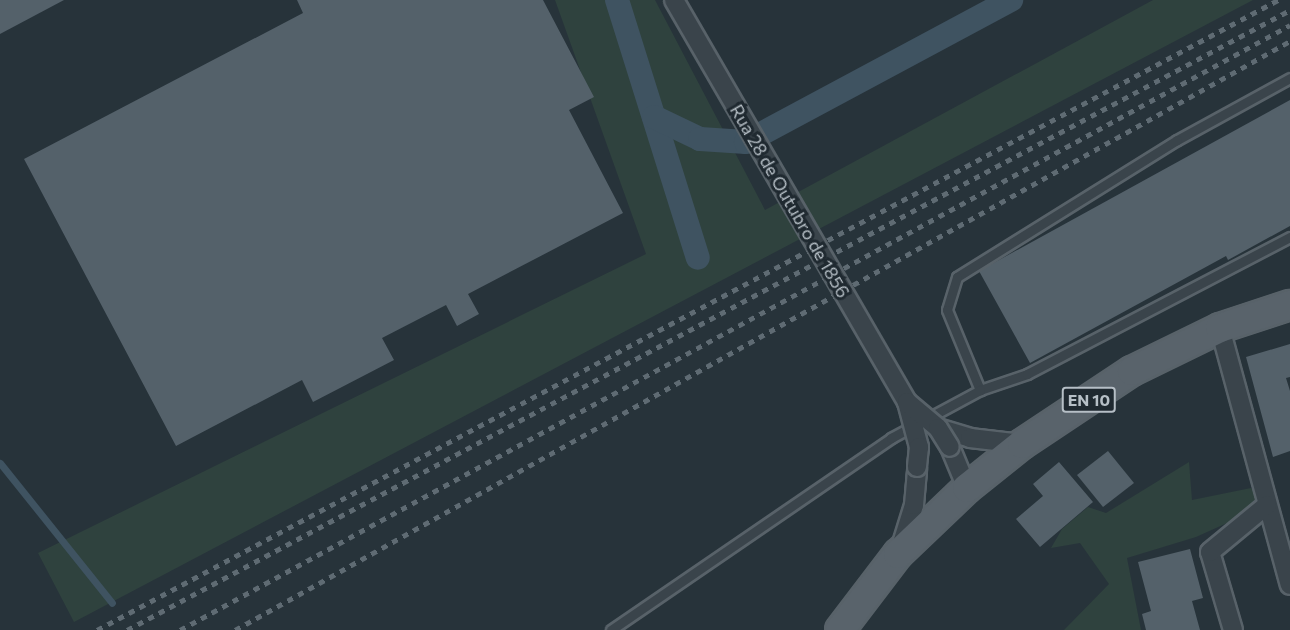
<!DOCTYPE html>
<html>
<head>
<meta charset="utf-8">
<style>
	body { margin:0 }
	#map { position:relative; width:1290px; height:630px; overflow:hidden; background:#27333a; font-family:Commissioner,sans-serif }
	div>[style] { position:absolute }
	.green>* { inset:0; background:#2f423e }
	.stream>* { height:7px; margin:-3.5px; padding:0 3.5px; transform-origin:3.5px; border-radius:3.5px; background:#3f5361 }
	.canal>* { height:24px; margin:-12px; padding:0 12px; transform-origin:12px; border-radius:12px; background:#3f5361 }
	.building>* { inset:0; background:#54616a }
	.roads { filter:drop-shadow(2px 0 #586269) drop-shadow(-2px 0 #586269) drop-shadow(0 2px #586269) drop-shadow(0 -2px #586269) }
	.service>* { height:9px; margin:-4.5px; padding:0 4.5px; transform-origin:4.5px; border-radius:4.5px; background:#3a444b }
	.minor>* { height:18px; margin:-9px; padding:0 9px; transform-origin:9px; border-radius:9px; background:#3a444b }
	.primary>* { height:28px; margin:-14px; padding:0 14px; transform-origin:14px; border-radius:14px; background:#59636b }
	.rail>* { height:4.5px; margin-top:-2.25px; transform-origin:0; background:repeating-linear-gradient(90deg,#5f6b73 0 6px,transparent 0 12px) }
	.bridges { filter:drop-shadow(2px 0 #586269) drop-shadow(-2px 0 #586269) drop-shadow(0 2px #586269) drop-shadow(0 -2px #586269) }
	.minor-bridge>* { height:18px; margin:-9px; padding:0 9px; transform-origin:9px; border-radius:9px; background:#3a444b }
	span { translate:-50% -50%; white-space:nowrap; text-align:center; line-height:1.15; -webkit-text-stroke:6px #1f2930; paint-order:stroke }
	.shield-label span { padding:2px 4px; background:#1f2930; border:2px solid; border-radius:4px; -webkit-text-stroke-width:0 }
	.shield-label { font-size:16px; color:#b6bfc6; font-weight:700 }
	.street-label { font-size:18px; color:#b6bfc6 }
</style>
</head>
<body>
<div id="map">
	<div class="green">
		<i style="clip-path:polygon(555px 0,655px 0,765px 210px,1153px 0,1253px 0,74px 622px,38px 553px,646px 254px)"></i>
		<i style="clip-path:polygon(1189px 462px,1192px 500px,1251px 488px,1267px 505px,1196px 537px,1127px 558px,1141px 630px,1064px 630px,1109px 584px,1080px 543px,1051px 548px,1062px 529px,1088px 507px,1106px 513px)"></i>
	</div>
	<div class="stream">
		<i style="left:0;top:463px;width:179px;rotate:51.3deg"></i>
	</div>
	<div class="canal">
		<i style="left:617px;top:0;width:270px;rotate:72.6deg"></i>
		<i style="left:654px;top:117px;width:51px;rotate:25.6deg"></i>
		<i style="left:700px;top:139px;width:46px;rotate:3.7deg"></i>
		<i style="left:746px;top:142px;width:301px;rotate:-28.2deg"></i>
	</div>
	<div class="building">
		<i style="clip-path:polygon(0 0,64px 0,0 34px)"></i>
		<i style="clip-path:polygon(297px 0,543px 0,594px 97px,569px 110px,623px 213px,468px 294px,479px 314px,457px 326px,446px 305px,382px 338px,394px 360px,313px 402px,302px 380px,176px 446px,24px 159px,303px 13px)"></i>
		<i style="clip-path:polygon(1290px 100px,1290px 226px,1228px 260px,1226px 256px,1030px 363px,979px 271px)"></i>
		<i style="clip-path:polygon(1290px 344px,1290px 377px,1286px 378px,1290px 391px,1290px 451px,1273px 457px,1246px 357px)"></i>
		<i style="clip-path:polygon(1108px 451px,1134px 483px,1103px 507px,1077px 475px)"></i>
		<i style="clip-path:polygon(1059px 462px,1093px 502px,1040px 547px,1016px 519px,1043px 496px,1033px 484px)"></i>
		<i style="clip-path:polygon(1190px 549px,1203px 598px,1192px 601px,1200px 630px,1146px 630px,1142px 614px,1151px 611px,1138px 562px)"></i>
	</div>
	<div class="roads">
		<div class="service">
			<i style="left:1290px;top:78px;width:129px;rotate:151.2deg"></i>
			<i style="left:1177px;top:140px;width:259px;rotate:148.1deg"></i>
			<i style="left:957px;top:277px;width:34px;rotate:107deg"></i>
			<i style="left:947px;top:310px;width:87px;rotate:67.6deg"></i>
			<i style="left:980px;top:390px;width:50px;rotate:-18.8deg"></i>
			<i style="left:1027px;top:374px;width:297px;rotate:-27.5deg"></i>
			<i style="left:611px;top:630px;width:340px;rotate:-34.4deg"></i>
			<i style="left:891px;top:438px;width:101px;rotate:-28.3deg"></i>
		</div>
		<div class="minor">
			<i style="left:1220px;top:328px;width:266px;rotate:74.8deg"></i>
			<i style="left:938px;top:428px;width:34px;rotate:17deg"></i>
			<i style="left:970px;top:438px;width:52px;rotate:6.6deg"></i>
			<i style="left:950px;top:447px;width:44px;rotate:67.5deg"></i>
			<i style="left:901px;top:547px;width:44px;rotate:-72.8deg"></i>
			<i style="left:914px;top:505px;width:38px;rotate:-85deg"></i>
			<i style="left:1233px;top:630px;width:81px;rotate:-106.4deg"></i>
			<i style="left:1210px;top:552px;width:74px;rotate:-39.5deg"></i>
		</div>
		<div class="primary">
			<i style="left:840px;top:630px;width:96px;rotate:-52.7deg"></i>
			<i style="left:898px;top:554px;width:95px;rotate:-43.7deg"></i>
			<i style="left:967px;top:488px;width:70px;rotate:-38.7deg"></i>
			<i style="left:1022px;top:444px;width:132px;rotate:-33.6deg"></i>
			<i style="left:1132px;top:371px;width:98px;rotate:-26deg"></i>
			<i style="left:1220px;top:328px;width:74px;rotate:-18.2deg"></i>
		</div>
	</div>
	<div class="rail">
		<i style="left:97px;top:630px;width:1339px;rotate:-28.08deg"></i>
		<i style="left:127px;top:630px;width:1318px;rotate:-28.06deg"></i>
		<i style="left:180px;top:630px;width:1264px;rotate:-28.59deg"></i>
		<i style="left:235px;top:630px;width:1208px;rotate:-29.17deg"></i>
	</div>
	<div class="bridges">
		<div class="minor-bridge">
			<i style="left:674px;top:0;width:465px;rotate:59.9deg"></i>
			<i style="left:907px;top:402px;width:47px;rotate:75.1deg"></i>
			<i style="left:919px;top:447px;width:20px;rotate:96deg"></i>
			<i style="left:907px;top:402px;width:40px;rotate:40deg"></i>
			<i style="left:938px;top:428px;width:22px;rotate:58deg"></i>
		</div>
	</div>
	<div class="shield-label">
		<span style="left:1089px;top:400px">EN 10</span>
	</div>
	<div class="street-label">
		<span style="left:790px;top:201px;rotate:60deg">Rua 28 de Outubro de 1856</span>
	</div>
</div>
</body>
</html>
